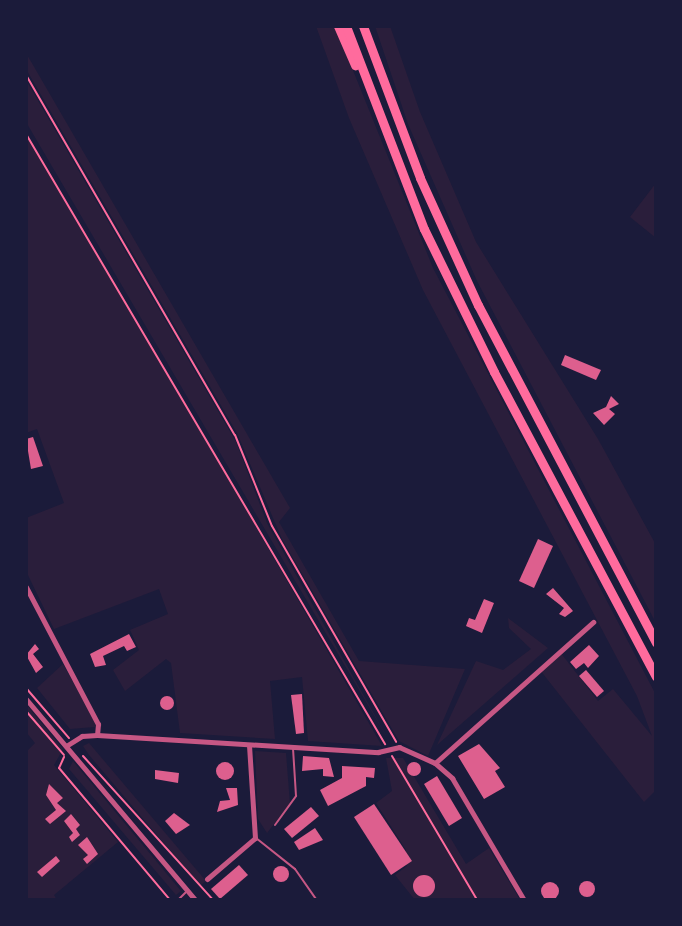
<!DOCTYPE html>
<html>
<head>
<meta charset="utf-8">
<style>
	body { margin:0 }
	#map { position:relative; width:682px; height:926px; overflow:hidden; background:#1b1b3a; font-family:"Alegreya Sans",sans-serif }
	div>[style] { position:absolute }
	.green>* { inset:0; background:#2a1e3b }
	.building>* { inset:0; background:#dd5f8e }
	.round { border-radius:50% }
	.path>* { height:2px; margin:-1px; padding:0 1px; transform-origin:1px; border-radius:1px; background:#ff6b9d }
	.service>* { height:2px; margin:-1px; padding:0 1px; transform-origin:1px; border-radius:1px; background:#c65784 }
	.minor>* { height:5px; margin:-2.5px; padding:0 2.5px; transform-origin:2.5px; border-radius:2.5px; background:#c65784 }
	.motorway>* { height:9px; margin:-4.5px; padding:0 4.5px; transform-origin:4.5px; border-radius:4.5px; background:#ff6b9d }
	span { translate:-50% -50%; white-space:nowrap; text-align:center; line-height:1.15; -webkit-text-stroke:7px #1b1b3a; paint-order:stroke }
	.frame { position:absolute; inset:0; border:28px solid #1b1b3a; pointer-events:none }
</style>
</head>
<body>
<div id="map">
	<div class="green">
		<i style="clip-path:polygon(316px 26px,335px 26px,433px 268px,656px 695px,656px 790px,644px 802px,540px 670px,560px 652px,598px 701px,613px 689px,652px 736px,637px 696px,423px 290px,349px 118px)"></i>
		<i style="clip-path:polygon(375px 26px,390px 26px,420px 112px,476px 242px,598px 439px,656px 545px,656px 623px,477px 281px,408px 124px)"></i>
		<i style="clip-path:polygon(26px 53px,290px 508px,279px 522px,359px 661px,465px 669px,428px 756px,399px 741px,282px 539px,237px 433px,26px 69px)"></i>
		<i style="clip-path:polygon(26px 80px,236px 442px,267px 523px,392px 746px,26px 122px)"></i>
		<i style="clip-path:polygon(26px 133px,160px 360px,382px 746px,308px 741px,302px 677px,270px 681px,275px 739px,180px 733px,171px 663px,166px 659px,125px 691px,113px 670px,139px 650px,130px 630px,168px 614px,159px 589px,54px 629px,26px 571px,26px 518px,64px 503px,37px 429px,26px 433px)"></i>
		<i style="clip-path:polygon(656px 183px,656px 238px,630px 217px)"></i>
		<i style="clip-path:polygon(508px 618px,548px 648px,437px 745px,476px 661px,503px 670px,531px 649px,509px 628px)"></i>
		<i style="clip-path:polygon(63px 664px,95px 721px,95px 727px,70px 729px,37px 688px)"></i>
		<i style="clip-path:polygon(26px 704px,63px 749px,54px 765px,118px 842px,54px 895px,57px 900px,26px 900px,26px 752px,35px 743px,26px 732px)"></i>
		<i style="clip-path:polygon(89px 743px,206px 881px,200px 886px,89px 755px,83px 746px)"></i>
		<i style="clip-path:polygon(255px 751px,286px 753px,290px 804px,267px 833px,258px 819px)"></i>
		<i style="clip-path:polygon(386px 758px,403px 758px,466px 864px,489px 848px,520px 900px,415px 900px,395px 875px,407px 866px,400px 857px,406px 850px,376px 803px,392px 791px)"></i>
		<i style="clip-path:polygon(73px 761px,181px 891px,176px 895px,69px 769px)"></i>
	</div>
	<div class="building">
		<i style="clip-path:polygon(565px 355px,601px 370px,596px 380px,561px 365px)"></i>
		<i style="clip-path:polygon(611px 396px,619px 404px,609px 409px,615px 414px,604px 425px,593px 413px,606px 407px)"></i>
		<i style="clip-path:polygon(33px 437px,43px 466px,31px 469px,26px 439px)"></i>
		<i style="clip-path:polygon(538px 539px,553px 546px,534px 588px,519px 581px)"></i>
		<i style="clip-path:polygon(553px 588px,573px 611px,565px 617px,559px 614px,564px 608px,546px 594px)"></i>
		<i style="clip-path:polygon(484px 599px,494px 603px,482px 633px,466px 626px,469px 618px,475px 620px)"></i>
		<i style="clip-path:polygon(129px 634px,136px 647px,127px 651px,124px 646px,103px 656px,106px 665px,95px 667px,90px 654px)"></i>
		<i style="clip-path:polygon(35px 644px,39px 649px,33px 654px,43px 667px,36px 673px,26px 655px)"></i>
		<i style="clip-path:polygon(589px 645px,599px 656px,588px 668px,584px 663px,576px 669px,570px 662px)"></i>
		<i style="clip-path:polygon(586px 670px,604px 691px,597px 697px,579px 676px)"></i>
		<i style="clip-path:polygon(302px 694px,304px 733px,296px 734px,291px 695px)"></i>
		<i class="round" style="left:160px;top:696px;width:14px;height:14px"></i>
		<i style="clip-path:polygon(479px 744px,500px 768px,495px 771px,505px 787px,484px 799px,458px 756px)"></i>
		<i style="clip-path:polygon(303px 756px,329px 758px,334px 777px,323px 776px,323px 769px,302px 771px)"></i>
		<i class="round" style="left:216px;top:762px;width:18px;height:18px"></i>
		<i class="round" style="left:407px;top:762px;width:14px;height:14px"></i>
		<i style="clip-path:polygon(342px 766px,375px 768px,374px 778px,366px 777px,366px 786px,328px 806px,320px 790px,342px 778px)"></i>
		<i style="clip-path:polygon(155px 770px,179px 773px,178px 783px,155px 779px)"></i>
		<i style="clip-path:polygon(437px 776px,462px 818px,449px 826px,424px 784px)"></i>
		<i style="clip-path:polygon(49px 784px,63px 798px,57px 803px,66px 811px,50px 824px,45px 819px,56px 810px,46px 795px)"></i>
		<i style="clip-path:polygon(226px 788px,237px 788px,238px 805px,217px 812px,220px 801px,230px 800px)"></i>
		<i style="clip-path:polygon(374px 804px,412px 861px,391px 875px,354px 817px)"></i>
		<i style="clip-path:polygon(311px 807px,319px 816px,292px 838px,284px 829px)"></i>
		<i style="clip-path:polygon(174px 813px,190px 825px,176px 834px,165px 821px)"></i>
		<i style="clip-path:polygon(71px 814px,80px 825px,76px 829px,80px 835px,72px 842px,69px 837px,73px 833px,64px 821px)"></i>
		<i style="clip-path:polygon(315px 828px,323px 840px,299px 850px,294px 842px)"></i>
		<i style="clip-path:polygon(87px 837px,98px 854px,87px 864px,83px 859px,88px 855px,78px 845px)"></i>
		<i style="clip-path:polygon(56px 856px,60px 861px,42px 877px,37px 872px)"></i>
		<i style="clip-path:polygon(239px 865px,248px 875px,220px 899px,211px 889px)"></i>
		<i class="round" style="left:273px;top:866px;width:16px;height:16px"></i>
		<i class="round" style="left:413px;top:875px;width:22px;height:22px"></i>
		<i class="round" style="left:579px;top:881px;width:16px;height:16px"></i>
		<i class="round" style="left:541px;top:882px;width:18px;height:18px"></i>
	</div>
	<div class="path">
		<i style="left:26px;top:75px;width:416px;rotate:59.9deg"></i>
		<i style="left:235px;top:435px;width:98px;rotate:67.9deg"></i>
		<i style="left:272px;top:526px;width:249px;rotate:60.1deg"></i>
		<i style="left:26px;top:134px;width:708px;rotate:59.52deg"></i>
		<i style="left:26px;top:688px;width:66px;rotate:49.3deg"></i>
		<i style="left:26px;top:711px;width:58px;rotate:49.2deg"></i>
		<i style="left:83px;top:756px;width:194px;rotate:47.9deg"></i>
		<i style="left:392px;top:756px;width:167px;rotate:59.4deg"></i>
		<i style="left:64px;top:757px;width:12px;rotate:114deg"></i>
		<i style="left:59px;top:768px;width:172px;rotate:49.9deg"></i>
	</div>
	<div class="service">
		<i style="left:275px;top:825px;width:36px;rotate:-54deg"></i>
		<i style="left:296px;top:796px;width:48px;rotate:-93.6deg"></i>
		<i style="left:256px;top:838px;width:50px;rotate:38.5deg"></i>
		<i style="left:295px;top:869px;width:37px;rotate:55deg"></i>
		<i style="left:178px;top:900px;width:11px;rotate:-45deg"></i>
	</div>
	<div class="minor">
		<i style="left:26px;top:587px;width:155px;rotate:62.3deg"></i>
		<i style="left:98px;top:724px;width:11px;rotate:95deg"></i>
		<i style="left:26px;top:699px;width:263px;rotate:49.9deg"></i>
		<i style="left:66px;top:746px;width:19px;rotate:-32deg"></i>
		<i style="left:82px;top:736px;width:15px;rotate:-4deg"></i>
		<i style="left:97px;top:735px;width:282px;rotate:3.5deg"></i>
		<i style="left:378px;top:752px;width:22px;rotate:-13deg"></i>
		<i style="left:399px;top:747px;width:39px;rotate:24deg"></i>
		<i style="left:435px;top:763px;width:23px;rotate:41deg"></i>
		<i style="left:452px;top:778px;width:142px;rotate:59.5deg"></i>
		<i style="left:435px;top:763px;width:212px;rotate:-41.7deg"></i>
		<i style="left:207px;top:879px;width:63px;rotate:-40.5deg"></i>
		<i style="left:255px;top:838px;width:93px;rotate:-93.7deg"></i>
	</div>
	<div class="motorway">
		<i style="left:338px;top:26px;width:43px;rotate:66.4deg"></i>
		<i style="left:346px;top:26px;width:217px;rotate:69deg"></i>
		<i style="left:424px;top:229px;width:159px;rotate:63.9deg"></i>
		<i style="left:494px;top:372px;width:345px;rotate:62deg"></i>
		<i style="left:363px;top:26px;width:162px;rotate:69.4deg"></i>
		<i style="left:420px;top:178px;width:140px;rotate:65.5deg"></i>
		<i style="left:478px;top:305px;width:382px;rotate:62.2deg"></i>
	</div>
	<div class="frame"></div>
</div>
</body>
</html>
